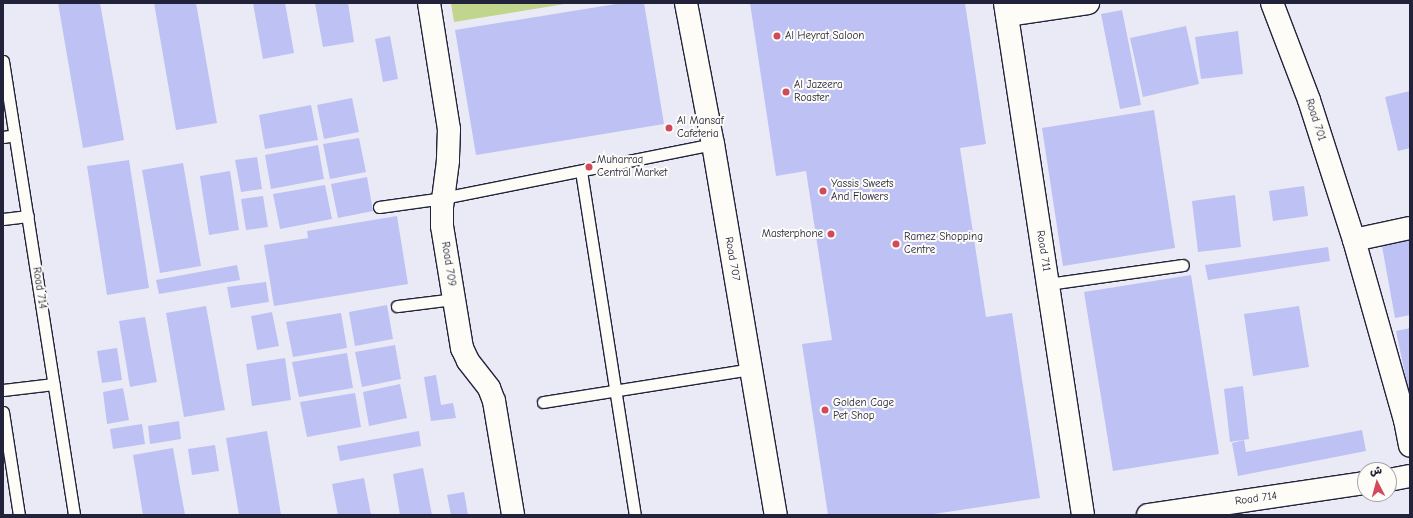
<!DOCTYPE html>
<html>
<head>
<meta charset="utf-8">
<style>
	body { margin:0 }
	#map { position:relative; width:1413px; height:518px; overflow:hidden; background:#eaeaf6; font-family:"Comic Neue","Playpen Sans Arabic",sans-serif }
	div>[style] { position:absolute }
	.green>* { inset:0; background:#c1d68c }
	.building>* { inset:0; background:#bec1f3 }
	.roads { filter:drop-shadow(1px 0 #22223b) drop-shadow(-1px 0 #22223b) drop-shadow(0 1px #22223b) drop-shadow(0 -1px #22223b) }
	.lane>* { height:11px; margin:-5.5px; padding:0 5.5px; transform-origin:5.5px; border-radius:5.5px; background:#fdfcf7 }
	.street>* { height:22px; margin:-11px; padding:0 11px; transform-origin:11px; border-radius:11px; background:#fdfcf7 }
	.dots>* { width:11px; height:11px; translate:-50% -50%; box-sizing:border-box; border:2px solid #fdfcf7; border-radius:50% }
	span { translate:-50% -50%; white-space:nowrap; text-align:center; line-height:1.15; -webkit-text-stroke:4px #fdfcf7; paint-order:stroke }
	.poi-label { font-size:11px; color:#22223b }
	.left { translate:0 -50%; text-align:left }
	.right { translate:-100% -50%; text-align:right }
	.street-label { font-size:11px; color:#22223b }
	.frame { position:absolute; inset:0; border:4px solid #22223b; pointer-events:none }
	.north { position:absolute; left:1357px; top:462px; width:40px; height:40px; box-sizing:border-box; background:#fdfcf7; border:1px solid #a5a5ac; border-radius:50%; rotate:354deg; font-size:11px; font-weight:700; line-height:16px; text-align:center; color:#22223b }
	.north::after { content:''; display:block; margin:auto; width:14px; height:18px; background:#d1495b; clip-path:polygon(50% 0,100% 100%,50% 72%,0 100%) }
</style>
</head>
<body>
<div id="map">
	<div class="green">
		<i style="clip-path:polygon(451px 3px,571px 3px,454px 22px)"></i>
	</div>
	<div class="building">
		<i style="clip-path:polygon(58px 3px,100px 3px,124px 140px,83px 148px)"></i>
		<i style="clip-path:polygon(154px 3px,196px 3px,217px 123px,176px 130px)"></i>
		<i style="clip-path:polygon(253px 3px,285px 3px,294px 53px,263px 59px)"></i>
		<i style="clip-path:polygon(315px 3px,348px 3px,354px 42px,323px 47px)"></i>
		<i style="clip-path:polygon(622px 3px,644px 3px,664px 124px,476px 155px,455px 30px)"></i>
		<i style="clip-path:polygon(750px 3px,965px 3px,986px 144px,960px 148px,986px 317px,1012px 313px,1040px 498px,927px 515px,828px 515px,802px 344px,832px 340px,806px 171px,776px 176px)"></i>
		<i style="clip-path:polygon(1122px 10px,1141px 105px,1120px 109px,1101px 14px)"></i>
		<i style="clip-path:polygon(1186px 26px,1199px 84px,1143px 97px,1130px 38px)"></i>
		<i style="clip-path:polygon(1238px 31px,1243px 74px,1201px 79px,1195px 37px)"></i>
		<i style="clip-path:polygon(390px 36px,398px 79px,383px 82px,375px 39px)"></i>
		<i style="clip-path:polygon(1410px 91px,1410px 148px,1398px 151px,1385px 97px)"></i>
		<i style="clip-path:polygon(352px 98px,359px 132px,324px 139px,317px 105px)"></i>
		<i style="clip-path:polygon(311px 105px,318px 140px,265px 149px,259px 115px)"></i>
		<i style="clip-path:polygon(1154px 110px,1175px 248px,1063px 266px,1042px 128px)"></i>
		<i style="clip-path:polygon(359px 138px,366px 172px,330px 179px,323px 144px)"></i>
		<i style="clip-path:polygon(318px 145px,324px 179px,271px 189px,265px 155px)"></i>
		<i style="clip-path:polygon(257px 157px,262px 189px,241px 192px,235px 160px)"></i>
		<i style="clip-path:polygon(129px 160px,149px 288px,107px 295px,87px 166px)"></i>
		<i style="clip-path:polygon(183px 163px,201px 266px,160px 273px,142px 170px)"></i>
		<i style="clip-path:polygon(230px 171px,239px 230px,209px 235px,200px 176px)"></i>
		<i style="clip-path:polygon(367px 177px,373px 211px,338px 218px,331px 184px)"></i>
		<i style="clip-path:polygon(325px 185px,332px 219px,280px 229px,273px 194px)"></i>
		<i style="clip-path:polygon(1304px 186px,1308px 216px,1273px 221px,1269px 191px)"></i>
		<i style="clip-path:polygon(1235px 195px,1241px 247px,1198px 252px,1192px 201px)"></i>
		<i style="clip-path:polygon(263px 196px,268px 227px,246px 230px,241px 199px)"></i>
		<i style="clip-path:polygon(397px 216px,408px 284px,274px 306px,264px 245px,308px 238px,307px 231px)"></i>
		<i style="clip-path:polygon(1410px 238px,1410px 315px,1395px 318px,1382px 246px)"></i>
		<i style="clip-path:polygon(1328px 247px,1330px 261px,1208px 280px,1205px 265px)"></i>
		<i style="clip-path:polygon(237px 265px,240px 280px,159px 294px,156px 280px)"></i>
		<i style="clip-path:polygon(1191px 275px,1219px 454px,1113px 471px,1084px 292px)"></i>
		<i style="clip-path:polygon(266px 282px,269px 302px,231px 308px,227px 287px)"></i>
		<i style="clip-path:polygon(387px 305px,393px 339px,355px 346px,349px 312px)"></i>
		<i style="clip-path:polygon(206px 306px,225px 410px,184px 417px,166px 313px)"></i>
		<i style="clip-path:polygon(1299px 306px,1309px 367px,1253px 376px,1244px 314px)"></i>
		<i style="clip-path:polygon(272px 312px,279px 346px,257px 350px,251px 316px)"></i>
		<i style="clip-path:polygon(341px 313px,347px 348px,293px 357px,286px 322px)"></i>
		<i style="clip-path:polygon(145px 317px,157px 382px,130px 387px,119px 321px)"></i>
		<i style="clip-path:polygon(1410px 328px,1410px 393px,1409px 393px,1396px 331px)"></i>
		<i style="clip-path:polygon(395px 345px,401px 379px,362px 387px,355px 352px)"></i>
		<i style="clip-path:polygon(117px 348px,122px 380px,102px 383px,97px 351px)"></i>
		<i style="clip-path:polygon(347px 353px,353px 388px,299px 397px,292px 362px)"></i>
		<i style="clip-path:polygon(285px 358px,291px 400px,252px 406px,246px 364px)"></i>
		<i style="clip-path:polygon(436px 375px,441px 405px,453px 403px,456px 418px,431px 421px,424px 377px)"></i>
		<i style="clip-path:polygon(400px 384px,407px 418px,369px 426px,363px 392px)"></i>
		<i style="clip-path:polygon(1243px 386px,1249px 439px,1230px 442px,1224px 389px)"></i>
		<i style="clip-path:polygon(123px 388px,129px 420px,107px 424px,103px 392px)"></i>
		<i style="clip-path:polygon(355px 393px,361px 427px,307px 437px,300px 402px)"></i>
		<i style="clip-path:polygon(179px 421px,181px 439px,150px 444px,148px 426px)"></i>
		<i style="clip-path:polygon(142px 424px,145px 444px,113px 449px,110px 429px)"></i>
		<i style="clip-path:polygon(1362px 430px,1366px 451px,1238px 476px,1232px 443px,1244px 440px,1246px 452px)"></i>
		<i style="clip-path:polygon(267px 431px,281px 515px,239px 515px,226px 438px)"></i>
		<i style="clip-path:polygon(419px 431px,421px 446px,340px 461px,337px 446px)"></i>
		<i style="clip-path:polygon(215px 445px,219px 471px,192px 475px,188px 449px)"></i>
		<i style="clip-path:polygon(173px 448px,185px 515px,143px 515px,133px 455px)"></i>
		<i style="clip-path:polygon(423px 468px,432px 515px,400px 515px,393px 474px)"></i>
		<i style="clip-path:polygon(364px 478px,371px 515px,338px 515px,332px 484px)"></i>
		<i style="clip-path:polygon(464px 492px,468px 515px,451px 515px,447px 495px)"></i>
	</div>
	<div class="roads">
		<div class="lane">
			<i style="left:3px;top:61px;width:460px;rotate:81.1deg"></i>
			<i style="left:3px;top:137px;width:12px;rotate:-9deg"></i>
			<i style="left:581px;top:171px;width:348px;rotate:81.1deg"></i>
			<i style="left:379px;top:207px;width:65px;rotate:-8deg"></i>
			<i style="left:443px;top:198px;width:275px;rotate:-11.3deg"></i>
			<i style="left:3px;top:219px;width:25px;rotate:-7deg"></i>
			<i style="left:1048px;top:284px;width:136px;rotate:-8deg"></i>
			<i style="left:397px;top:306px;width:57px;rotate:-7deg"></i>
			<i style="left:3px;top:390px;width:51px;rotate:-6.7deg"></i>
			<i style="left:543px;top:402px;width:211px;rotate:-9deg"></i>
			<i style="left:3px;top:412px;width:104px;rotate:81.2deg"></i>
		</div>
		<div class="street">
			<i style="left:429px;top:3px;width:128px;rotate:81deg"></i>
			<i style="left:449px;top:129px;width:32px;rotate:92deg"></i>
			<i style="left:448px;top:161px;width:46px;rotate:97.4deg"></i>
			<i style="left:442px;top:207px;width:19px;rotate:90deg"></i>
			<i style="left:442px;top:226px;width:124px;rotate:80.7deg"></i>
			<i style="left:462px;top:348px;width:14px;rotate:65deg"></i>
			<i style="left:468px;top:361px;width:34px;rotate:52deg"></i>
			<i style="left:489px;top:388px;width:14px;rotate:69deg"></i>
			<i style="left:494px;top:401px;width:116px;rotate:80.5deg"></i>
			<i style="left:686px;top:3px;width:144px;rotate:79.2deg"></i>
			<i style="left:713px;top:144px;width:376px;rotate:80.4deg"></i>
			<i style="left:1005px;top:3px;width:518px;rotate:81.34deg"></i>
			<i style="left:1272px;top:3px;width:104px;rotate:69.1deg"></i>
			<i style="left:1309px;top:100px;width:147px;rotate:72.2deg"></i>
			<i style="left:1354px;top:240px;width:187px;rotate:74.2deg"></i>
			<i style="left:1405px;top:420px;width:26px;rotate:79deg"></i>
			<i style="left:1007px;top:15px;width:82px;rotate:-8.4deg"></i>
			<i style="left:1354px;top:240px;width:57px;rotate:-12.1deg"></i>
			<i style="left:1389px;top:480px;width:21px;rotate:-11deg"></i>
			<i style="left:1148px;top:515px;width:219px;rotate:-8.4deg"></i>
		</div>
	</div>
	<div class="dots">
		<i style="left:777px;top:36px;background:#d1495b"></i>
		<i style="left:786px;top:92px;background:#d1495b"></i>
		<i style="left:669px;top:128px;background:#d1495b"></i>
		<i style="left:589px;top:167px;background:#d1495b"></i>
		<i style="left:823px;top:191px;background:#d1495b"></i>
		<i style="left:831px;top:234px;background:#d1495b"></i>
		<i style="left:896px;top:244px;background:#d1495b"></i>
		<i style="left:825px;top:410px;background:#d1495b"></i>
	</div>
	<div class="poi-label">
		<span class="left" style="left:785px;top:36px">Al Heyrat Saloon</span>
		<span class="left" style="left:794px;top:92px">Al Jazeera<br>Roaster</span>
		<span class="left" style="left:677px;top:128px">Al Mansaf<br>Cafeteria</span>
		<span class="left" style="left:597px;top:167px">Muharraq<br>Central Market</span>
		<span class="left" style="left:831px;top:191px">Yassis Sweets<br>And Flowers</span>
		<span class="right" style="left:823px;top:234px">Masterphone</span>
		<span class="left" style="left:904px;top:244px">Ramez Shopping<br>Centre</span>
		<span class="left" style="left:833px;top:410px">Golden Cage<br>Pet Shop</span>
	</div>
	<div class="street-label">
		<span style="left:1315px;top:120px;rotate:72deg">Road 701</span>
		<span style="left:1043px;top:251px;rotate:81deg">Road 711</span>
		<span style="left:732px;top:259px;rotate:80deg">Road 707</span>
		<span style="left:448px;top:264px;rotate:81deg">Road 709</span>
		<span style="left:39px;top:288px;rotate:81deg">Road 714</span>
		<span style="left:1256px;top:499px;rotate:-8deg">Road 714</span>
	</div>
	<div class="frame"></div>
	<div class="north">ش</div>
</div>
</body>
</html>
